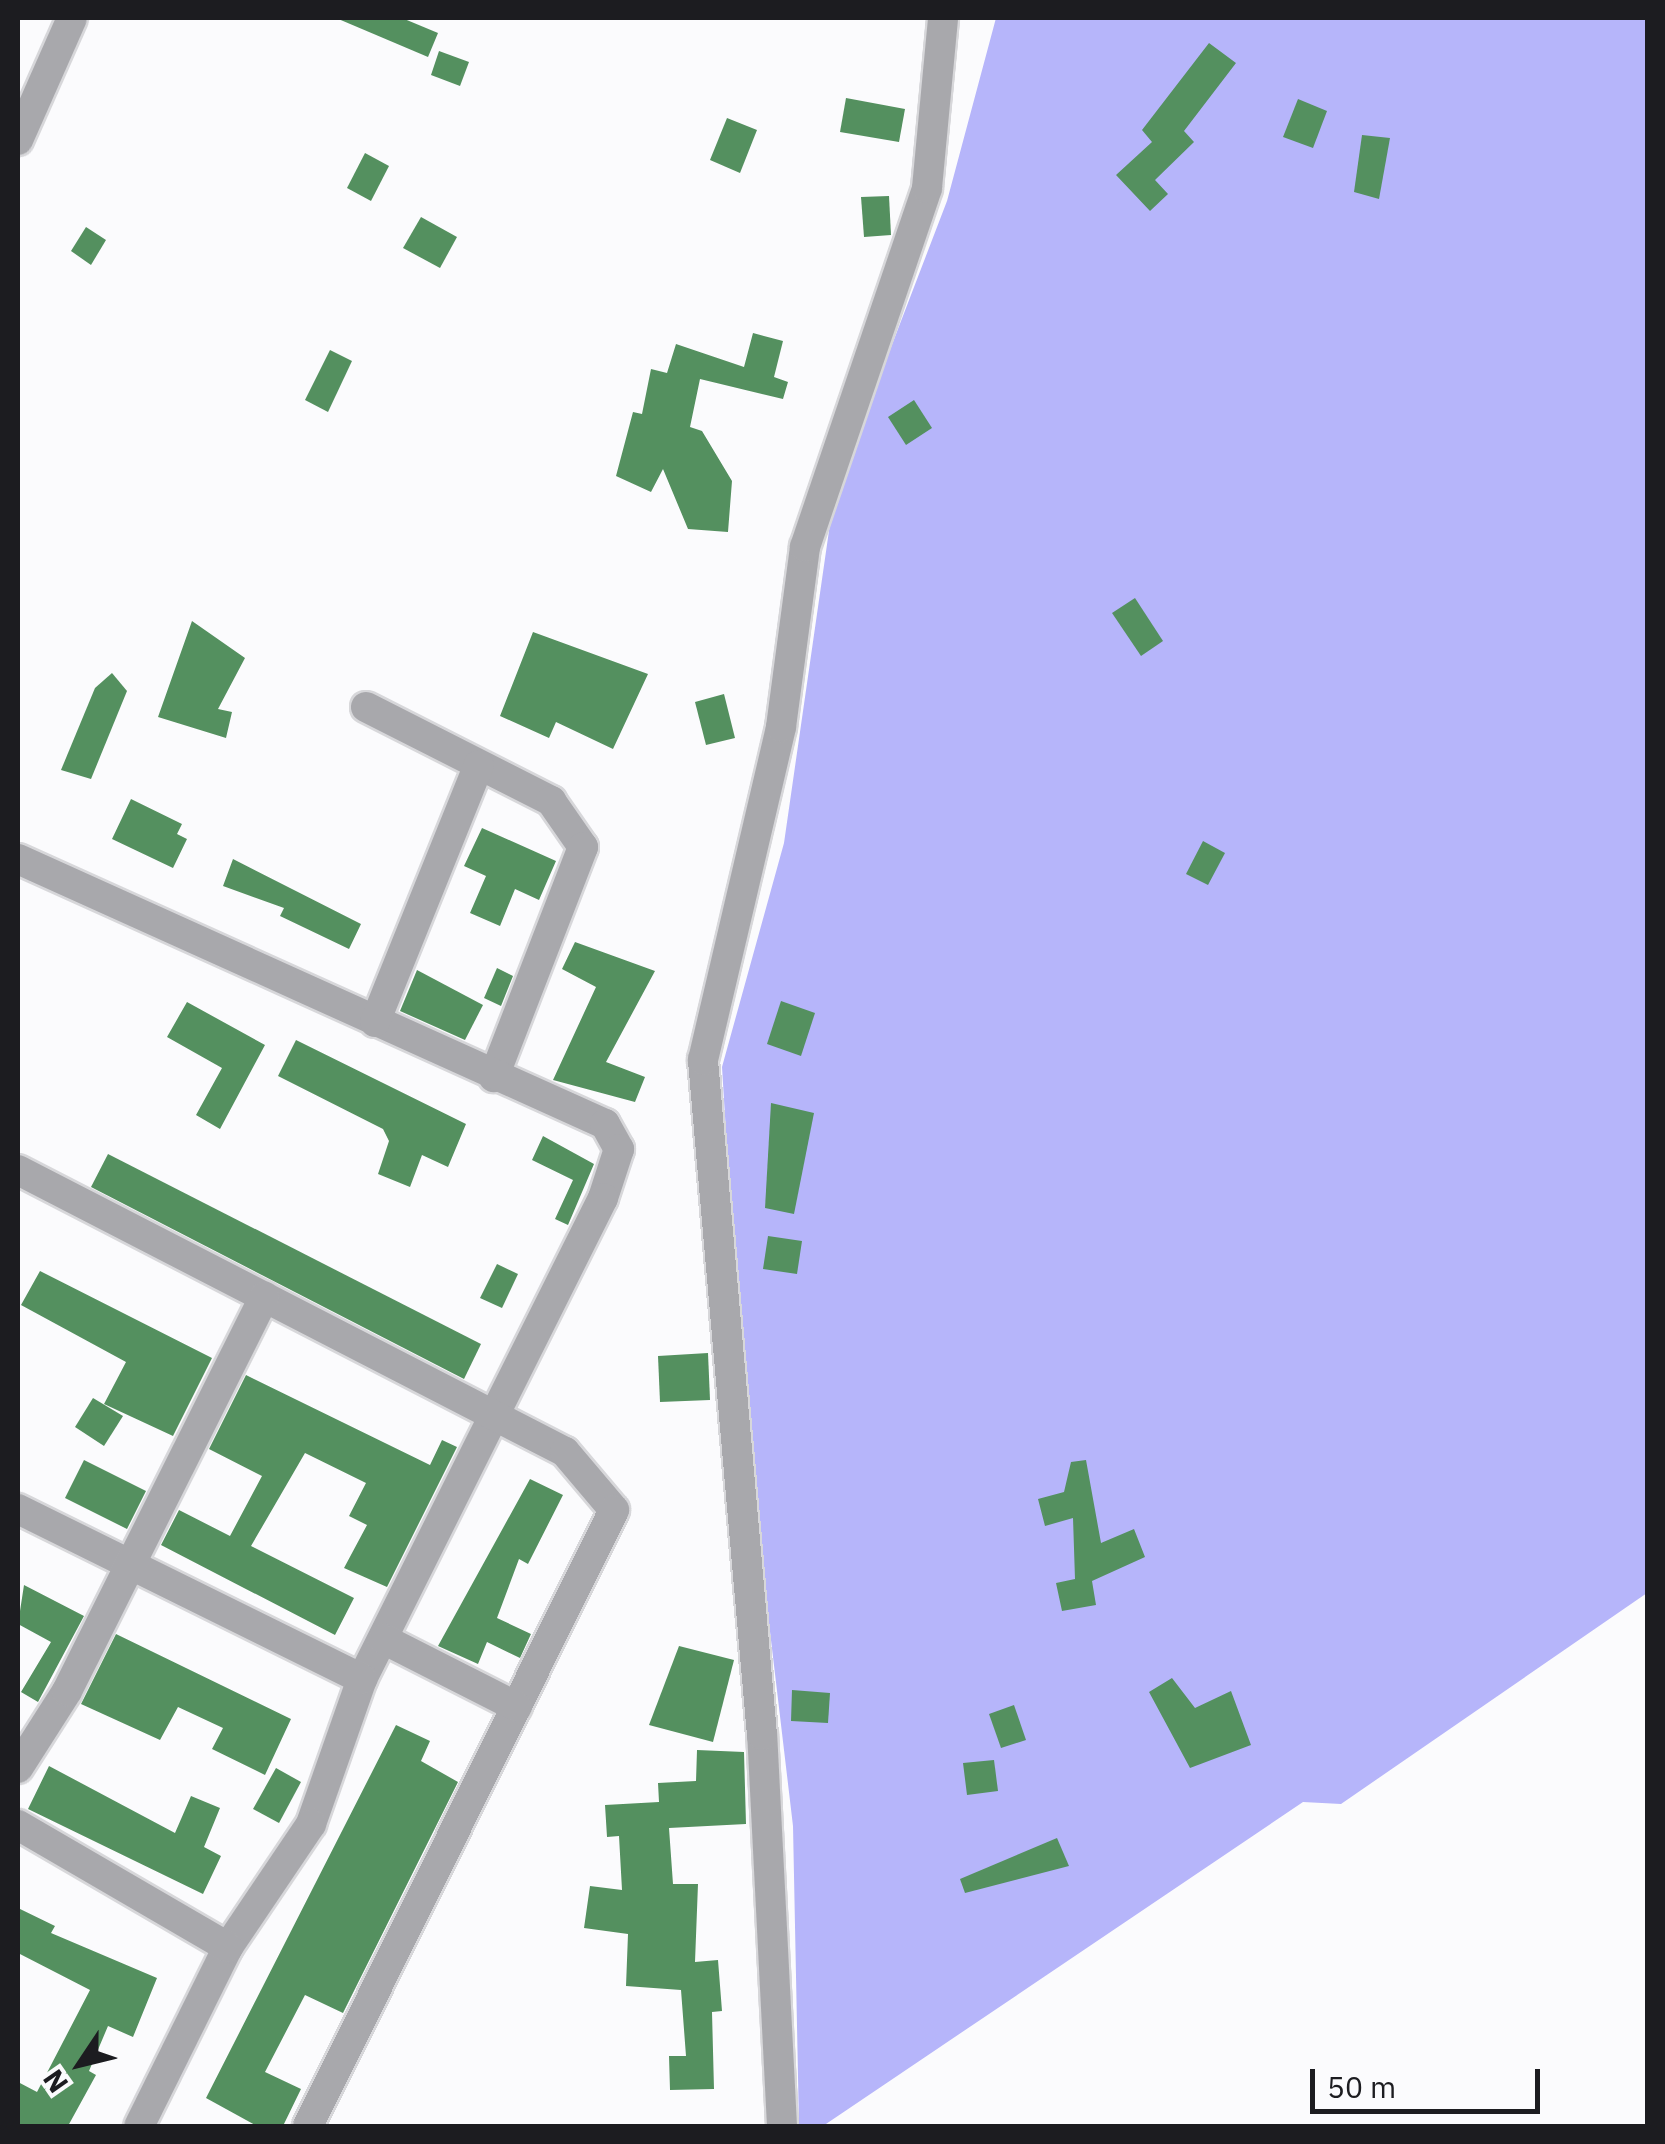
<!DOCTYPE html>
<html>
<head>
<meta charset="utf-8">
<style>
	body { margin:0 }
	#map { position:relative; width:1665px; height:2144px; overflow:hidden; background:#fbfbfd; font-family:"IBM Plex Sans",sans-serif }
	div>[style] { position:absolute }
	.forest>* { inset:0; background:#b6b5fa }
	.building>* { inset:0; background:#54905f }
	.roads { filter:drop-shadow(2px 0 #d7d7da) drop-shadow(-2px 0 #d7d7da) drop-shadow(0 2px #d7d7da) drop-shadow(0 -2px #d7d7da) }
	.minor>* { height:30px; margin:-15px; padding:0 15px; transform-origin:15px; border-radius:15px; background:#a8a8ac }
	span { translate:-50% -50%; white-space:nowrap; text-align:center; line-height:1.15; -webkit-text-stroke:10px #fbfbfd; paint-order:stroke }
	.frame { position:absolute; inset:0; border:20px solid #1c1c20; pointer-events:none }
	.north { position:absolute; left:30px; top:2014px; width:100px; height:100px; -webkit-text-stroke:8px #fbfbfd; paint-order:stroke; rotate:235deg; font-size:28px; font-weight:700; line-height:40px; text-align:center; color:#1c1c20 }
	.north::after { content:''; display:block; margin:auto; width:35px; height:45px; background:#1c1c20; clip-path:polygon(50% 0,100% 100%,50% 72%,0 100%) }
	.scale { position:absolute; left:1310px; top:2069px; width:230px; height:45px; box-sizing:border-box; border:5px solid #1c1c20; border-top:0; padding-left:12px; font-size:30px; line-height:35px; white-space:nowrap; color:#1c1c20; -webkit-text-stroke:8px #fbfbfd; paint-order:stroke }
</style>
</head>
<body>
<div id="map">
	<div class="forest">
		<i style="clip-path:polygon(996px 18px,1647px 18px,1647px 1593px,1341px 1804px,1303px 1802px,823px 2126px,799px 2126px,793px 1826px,742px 1395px,722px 1067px,784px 843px,834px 496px,947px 201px)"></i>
	</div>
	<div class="building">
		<i style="clip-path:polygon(336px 18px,402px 18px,438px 33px,428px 57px)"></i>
		<i style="clip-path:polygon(1209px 43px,1236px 63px,1184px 131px,1194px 142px,1155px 180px,1168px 194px,1150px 211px,1116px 175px,1152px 142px,1142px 130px)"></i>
		<i style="clip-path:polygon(439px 51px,469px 62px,460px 86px,431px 75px)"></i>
		<i style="clip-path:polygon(846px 98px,905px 109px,899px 142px,840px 132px)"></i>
		<i style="clip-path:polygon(1298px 99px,1327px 111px,1313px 148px,1283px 137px)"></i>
		<i style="clip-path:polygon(727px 118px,757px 130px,740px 173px,710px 160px)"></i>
		<i style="clip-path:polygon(1362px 135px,1390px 138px,1379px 199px,1354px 192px)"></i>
		<i style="clip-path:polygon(365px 153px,389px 166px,371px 201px,347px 188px)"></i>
		<i style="clip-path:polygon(889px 196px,891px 235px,864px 237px,861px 197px)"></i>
		<i style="clip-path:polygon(421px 217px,457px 237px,440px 268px,403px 248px)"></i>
		<i style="clip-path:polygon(86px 227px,106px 240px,91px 265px,71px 251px)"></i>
		<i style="clip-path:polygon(753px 333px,783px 341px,774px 377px,788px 382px,783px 399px,700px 379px,690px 427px,702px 431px,732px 481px,728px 532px,688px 529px,663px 469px,651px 492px,616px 476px,633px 412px,642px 414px,651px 369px,667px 373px,676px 344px,744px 367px)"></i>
		<i style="clip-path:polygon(330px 350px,352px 361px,328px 412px,305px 400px)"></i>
		<i style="clip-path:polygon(914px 400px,932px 428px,906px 445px,888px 417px)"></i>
		<i style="clip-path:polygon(1135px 598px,1163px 641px,1141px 656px,1112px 613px)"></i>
		<i style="clip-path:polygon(192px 621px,245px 658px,218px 709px,232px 712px,226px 738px,158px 717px)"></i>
		<i style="clip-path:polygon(533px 632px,648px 674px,613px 749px,556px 722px,549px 738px,500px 716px)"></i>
		<i style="clip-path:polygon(112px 673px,127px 691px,91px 779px,61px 770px,95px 688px)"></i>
		<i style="clip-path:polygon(724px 694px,735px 738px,706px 745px,695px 702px)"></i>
		<i style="clip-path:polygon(131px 799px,182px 824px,177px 834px,187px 839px,173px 868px,112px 839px)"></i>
		<i style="clip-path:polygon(482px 828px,556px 861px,539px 900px,515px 889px,500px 926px,470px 913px,486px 876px,464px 866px)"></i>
		<i style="clip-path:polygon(1203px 841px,1225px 853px,1208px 885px,1186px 874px)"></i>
		<i style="clip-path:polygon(233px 859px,361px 924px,349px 949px,280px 916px,284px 908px,223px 886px)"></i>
		<i style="clip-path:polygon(575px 942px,655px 971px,606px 1062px,645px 1077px,635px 1102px,553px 1080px,596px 987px,562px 969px)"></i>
		<i style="clip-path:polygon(497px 968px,513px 976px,501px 1006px,484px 998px)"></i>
		<i style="clip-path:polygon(417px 970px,483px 1005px,465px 1040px,400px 1011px)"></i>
		<i style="clip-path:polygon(781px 1001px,815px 1013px,801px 1056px,767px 1044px)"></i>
		<i style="clip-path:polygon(187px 1002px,265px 1045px,220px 1129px,196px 1115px,222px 1068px,167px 1037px)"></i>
		<i style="clip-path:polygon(296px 1040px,466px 1124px,448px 1167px,422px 1155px,410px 1187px,378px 1174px,389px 1141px,383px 1129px,278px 1076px)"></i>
		<i style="clip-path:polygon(771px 1103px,814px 1113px,794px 1214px,765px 1208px)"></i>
		<i style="clip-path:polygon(543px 1136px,594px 1164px,568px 1225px,555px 1219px,573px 1180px,532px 1160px)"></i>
		<i style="clip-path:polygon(108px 1154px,481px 1344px,464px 1379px,91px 1187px)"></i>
		<i style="clip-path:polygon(768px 1236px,802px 1241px,797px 1274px,763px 1269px)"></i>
		<i style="clip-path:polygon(497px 1264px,518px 1274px,502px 1308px,480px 1298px)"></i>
		<i style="clip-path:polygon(40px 1271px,212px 1358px,173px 1436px,104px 1404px,126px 1362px,21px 1305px)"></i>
		<i style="clip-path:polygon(708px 1353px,710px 1400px,660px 1402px,658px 1356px)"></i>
		<i style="clip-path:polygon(246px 1375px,430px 1465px,442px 1440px,457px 1447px,387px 1587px,344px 1568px,367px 1525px,349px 1516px,366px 1483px,305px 1453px,251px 1546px,354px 1598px,335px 1635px,161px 1545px,179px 1510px,230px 1536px,262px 1476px,209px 1449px)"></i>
		<i style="clip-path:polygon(93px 1398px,123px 1416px,104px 1446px,75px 1427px)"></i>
		<i style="clip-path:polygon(84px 1460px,146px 1491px,127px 1529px,65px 1498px)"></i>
		<i style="clip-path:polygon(1086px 1460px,1101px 1543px,1134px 1529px,1145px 1557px,1092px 1581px,1096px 1605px,1062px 1611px,1056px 1583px,1075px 1579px,1073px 1518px,1045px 1526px,1038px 1499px,1064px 1492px,1071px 1462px)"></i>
		<i style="clip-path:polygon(530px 1479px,563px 1495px,528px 1564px,519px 1559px,497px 1618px,531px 1634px,520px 1658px,487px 1642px,478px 1664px,438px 1646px)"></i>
		<i style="clip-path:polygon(24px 1585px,84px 1616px,38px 1702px,21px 1692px,51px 1642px,18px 1624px)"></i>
		<i style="clip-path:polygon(116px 1634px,291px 1719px,265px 1775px,212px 1749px,223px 1728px,178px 1707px,160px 1740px,81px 1704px)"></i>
		<i style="clip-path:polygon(679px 1646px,734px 1660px,713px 1742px,649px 1725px)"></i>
		<i style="clip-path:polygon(1172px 1678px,1195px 1708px,1231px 1691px,1251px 1745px,1190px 1768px,1149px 1692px)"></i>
		<i style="clip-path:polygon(792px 1690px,830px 1693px,828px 1723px,791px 1721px)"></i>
		<i style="clip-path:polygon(1014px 1705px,1026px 1740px,1001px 1748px,989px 1714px)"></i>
		<i style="clip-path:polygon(396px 1725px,430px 1741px,421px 1761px,458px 1782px,343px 2013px,305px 1995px,265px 2072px,301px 2089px,283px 2126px,257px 2126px,206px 2098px)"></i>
		<i style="clip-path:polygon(697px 1750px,744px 1752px,746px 1824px,669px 1828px,673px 1884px,698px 1884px,695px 1962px,718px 1960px,722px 2011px,712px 2012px,714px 2089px,670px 2090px,669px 2056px,686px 2056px,681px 1990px,626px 1986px,628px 1934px,584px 1928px,590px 1886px,622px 1890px,619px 1836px,607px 1837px,605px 1805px,659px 1802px,658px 1783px,696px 1781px)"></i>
		<i style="clip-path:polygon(994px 1760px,998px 1791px,967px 1795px,963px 1763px)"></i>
		<i style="clip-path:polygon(49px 1766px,175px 1833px,191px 1796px,220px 1808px,204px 1847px,221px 1856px,203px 1894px,28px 1809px)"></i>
		<i style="clip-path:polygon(276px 1768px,301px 1782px,279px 1823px,253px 1809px)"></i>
		<i style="clip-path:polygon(1057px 1838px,1069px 1866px,965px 1893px,960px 1879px)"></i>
		<i style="clip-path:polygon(18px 1908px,55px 1926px,51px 1933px,157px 1978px,133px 2037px,108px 2026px,89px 2071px,96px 2075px,68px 2126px,18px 2126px,18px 2082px,37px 2092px,90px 1990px,18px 1953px)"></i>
	</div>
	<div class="roads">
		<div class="minor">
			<i style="left:18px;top:140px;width:133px;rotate:-66.1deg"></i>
			<i style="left:366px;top:707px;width:208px;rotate:26.9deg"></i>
			<i style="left:551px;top:801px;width:56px;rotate:55.2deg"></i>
			<i style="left:583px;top:847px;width:247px;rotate:111.2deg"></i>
			<i style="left:18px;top:859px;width:644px;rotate:24.3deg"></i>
			<i style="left:605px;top:1124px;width:29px;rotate:61deg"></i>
			<i style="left:619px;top:1149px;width:52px;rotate:108.1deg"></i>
			<i style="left:603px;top:1198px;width:538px;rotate:116.61deg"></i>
			<i style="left:362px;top:1679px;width:154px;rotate:109.4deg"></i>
			<i style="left:311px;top:1824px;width:148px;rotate:124deg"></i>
			<i style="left:228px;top:1947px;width:200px;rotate:116.4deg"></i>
			<i style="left:375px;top:1022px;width:277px;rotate:-68deg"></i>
			<i style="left:18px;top:1170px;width:615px;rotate:27.27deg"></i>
			<i style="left:565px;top:1452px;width:76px;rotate:49.8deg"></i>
			<i style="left:614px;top:1510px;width:688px;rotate:116.42deg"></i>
			<i style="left:18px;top:1509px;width:384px;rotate:26.3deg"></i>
			<i style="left:383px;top:1639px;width:150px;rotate:26.9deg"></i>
			<i style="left:18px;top:1768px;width:91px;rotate:-57.5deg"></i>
			<i style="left:67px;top:1691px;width:441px;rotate:-63.4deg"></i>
			<i style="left:18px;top:1825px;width:243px;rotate:30.2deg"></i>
			<i style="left:782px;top:2126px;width:392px;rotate:-92.9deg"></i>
			<i style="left:762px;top:1735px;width:678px;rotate:-95deg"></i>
			<i style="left:703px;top:1060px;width:342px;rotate:-76.8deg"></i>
			<i style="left:781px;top:727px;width:182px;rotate:-82.4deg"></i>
			<i style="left:805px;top:547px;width:379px;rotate:-71.2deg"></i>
			<i style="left:927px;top:188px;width:171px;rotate:-84.6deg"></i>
		</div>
	</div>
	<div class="frame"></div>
	<div class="north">N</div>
	<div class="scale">50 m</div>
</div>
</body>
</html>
